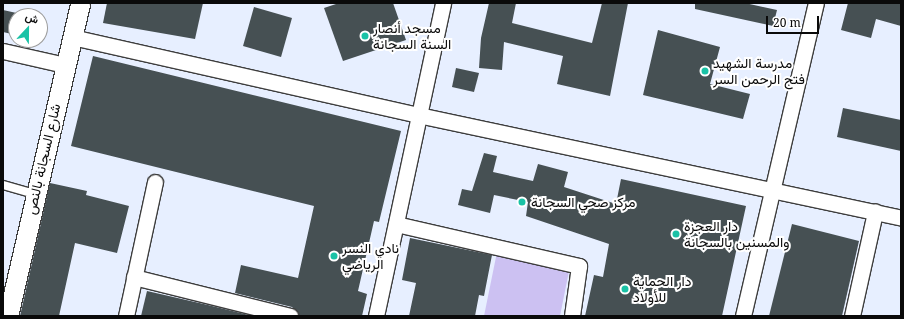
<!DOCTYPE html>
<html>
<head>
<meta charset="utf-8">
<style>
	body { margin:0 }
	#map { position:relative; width:904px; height:319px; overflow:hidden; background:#e7efff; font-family:"Noto Serif",Vazirmatn,serif }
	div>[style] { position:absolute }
	.pitch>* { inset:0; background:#ccc1f2 }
	.building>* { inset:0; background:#465053 }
	.roads { filter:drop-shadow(1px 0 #3d3d3d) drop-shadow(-1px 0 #3d3d3d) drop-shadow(0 1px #3d3d3d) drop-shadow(0 -1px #3d3d3d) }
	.service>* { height:8px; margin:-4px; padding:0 4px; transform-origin:4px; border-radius:4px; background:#fff }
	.minor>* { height:15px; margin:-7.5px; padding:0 7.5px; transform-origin:7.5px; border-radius:7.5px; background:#fff }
	.tertiary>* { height:19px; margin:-9.5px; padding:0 9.5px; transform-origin:9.5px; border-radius:9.5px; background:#fff }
	.dots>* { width:11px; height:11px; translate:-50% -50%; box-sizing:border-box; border:2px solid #fff; border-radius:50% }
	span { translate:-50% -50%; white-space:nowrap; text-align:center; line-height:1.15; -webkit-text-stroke:4px #fff; paint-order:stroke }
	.poi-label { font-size:14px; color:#0a0a0a }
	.left { translate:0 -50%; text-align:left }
	.street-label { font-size:14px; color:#0a0a0a }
	.frame { position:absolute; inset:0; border:4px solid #0a0a0a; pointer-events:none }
	.north { position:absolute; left:8px; top:8px; width:40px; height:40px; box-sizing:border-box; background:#fff; border:1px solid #9d9d9d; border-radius:50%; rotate:22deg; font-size:11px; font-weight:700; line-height:16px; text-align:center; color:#0a0a0a }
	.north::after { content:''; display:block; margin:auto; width:14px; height:18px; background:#1ac2a6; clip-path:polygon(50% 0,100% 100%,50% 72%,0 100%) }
	.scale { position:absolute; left:766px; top:16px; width:53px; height:18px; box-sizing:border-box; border:2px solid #0a0a0a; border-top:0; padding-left:5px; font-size:12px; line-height:14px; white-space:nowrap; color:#0a0a0a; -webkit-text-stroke:3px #fff; paint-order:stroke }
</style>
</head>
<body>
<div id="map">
	<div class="pitch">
		<i style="clip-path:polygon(497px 252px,570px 266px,560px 316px,484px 316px)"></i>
	</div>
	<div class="building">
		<i style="clip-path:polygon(107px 3px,203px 3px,195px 39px,103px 23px)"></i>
		<i style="clip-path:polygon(339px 3px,393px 3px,406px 40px,343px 61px,324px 8px)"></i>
		<i style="clip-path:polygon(489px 3px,516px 3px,512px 23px,592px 43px,602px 3px,628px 3px,610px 96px,557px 84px,563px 56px,504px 42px,502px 70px,479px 68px,481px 38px)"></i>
		<i style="clip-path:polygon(695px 3px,745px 3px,777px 10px,773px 26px,695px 9px)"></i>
		<i style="clip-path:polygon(848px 3px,901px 3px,901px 26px,876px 19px,871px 38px,841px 30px)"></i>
		<i style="clip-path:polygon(254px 7px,292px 18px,281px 57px,243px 46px)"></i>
		<i style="clip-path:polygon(3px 10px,30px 16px,16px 16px,16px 35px,3px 32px)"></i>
		<i style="clip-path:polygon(658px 30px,720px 47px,710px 84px,750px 94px,743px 119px,643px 95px)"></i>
		<i style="clip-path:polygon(93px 56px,401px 131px,379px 222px,374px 221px,358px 291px,367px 294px,362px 316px,299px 316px,292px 307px,235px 293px,241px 265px,298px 278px,314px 206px,71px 146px)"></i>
		<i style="clip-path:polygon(456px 68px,479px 73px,474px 92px,452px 87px)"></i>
		<i style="clip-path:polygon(843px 108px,901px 120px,901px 151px,837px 137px)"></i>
		<i style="clip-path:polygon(484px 153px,497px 156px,493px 172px,533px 181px,538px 164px,568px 172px,564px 187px,616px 204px,621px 179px,746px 206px,722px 316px,585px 316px,594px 275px,603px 277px,609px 244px,526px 216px,528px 202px,494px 195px,490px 213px,458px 205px,462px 189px,472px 191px)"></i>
		<i style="clip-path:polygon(50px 183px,87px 191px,86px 195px,129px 206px,117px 253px,75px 243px,59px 316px,20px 316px)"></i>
		<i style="clip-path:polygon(792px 224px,859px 241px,842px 316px,769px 316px)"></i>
		<i style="clip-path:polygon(410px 238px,492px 255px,484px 296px,479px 295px,475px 316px,409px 316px,416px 283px,402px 280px)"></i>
		<i style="clip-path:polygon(147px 291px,208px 305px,253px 316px,141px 316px)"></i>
	</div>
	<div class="roads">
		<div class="service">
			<i style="left:3px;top:185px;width:33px;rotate:16deg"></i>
		</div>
		<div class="minor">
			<i style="left:72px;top:37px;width:355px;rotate:12.7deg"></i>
			<i style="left:418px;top:115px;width:494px;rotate:12deg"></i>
			<i style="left:3px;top:51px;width:64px;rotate:12.7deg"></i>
			<i style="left:396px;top:224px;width:188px;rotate:12.9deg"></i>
			<i style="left:579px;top:266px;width:50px;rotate:98deg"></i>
			<i style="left:134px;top:277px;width:161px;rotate:14deg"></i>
			<i style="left:126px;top:316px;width:137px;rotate:-77.8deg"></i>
			<i style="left:376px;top:316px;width:320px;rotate:-77.9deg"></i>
			<i style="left:743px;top:316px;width:321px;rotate:-76.9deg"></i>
			<i style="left:852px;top:316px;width:107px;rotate:-77.5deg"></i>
		</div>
		<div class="tertiary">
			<i style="left:8px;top:316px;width:321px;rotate:-77deg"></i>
		</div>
	</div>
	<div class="dots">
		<i style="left:365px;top:36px;background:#1ac2a6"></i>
		<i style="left:705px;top:71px;background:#1ac2a6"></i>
		<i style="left:522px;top:202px;background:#1ac2a6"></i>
		<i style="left:676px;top:234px;background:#1ac2a6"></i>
		<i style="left:334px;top:256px;background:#1ac2a6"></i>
		<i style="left:625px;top:289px;background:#1ac2a6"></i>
	</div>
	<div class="poi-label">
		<span class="left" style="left:373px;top:36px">مسجد أنصار<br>السنة السجانة</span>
		<span class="left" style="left:713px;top:71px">مدرسة الشهيد<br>فتح الرحمن السر</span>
		<span class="left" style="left:531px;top:202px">مركز صحي السجانة</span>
		<span class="left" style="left:684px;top:234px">دار العجزة<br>والمسنين بالسجانة</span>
		<span class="left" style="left:342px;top:256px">نادي النسر<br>الرياضي</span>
		<span class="left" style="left:633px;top:289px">دار الحماية<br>للأولاد</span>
	</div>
	<div class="street-label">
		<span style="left:43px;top:159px;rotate:-77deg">شارع السجانة بالنص</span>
	</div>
	<div class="frame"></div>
	<div class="north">ش</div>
	<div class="scale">20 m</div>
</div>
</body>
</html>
